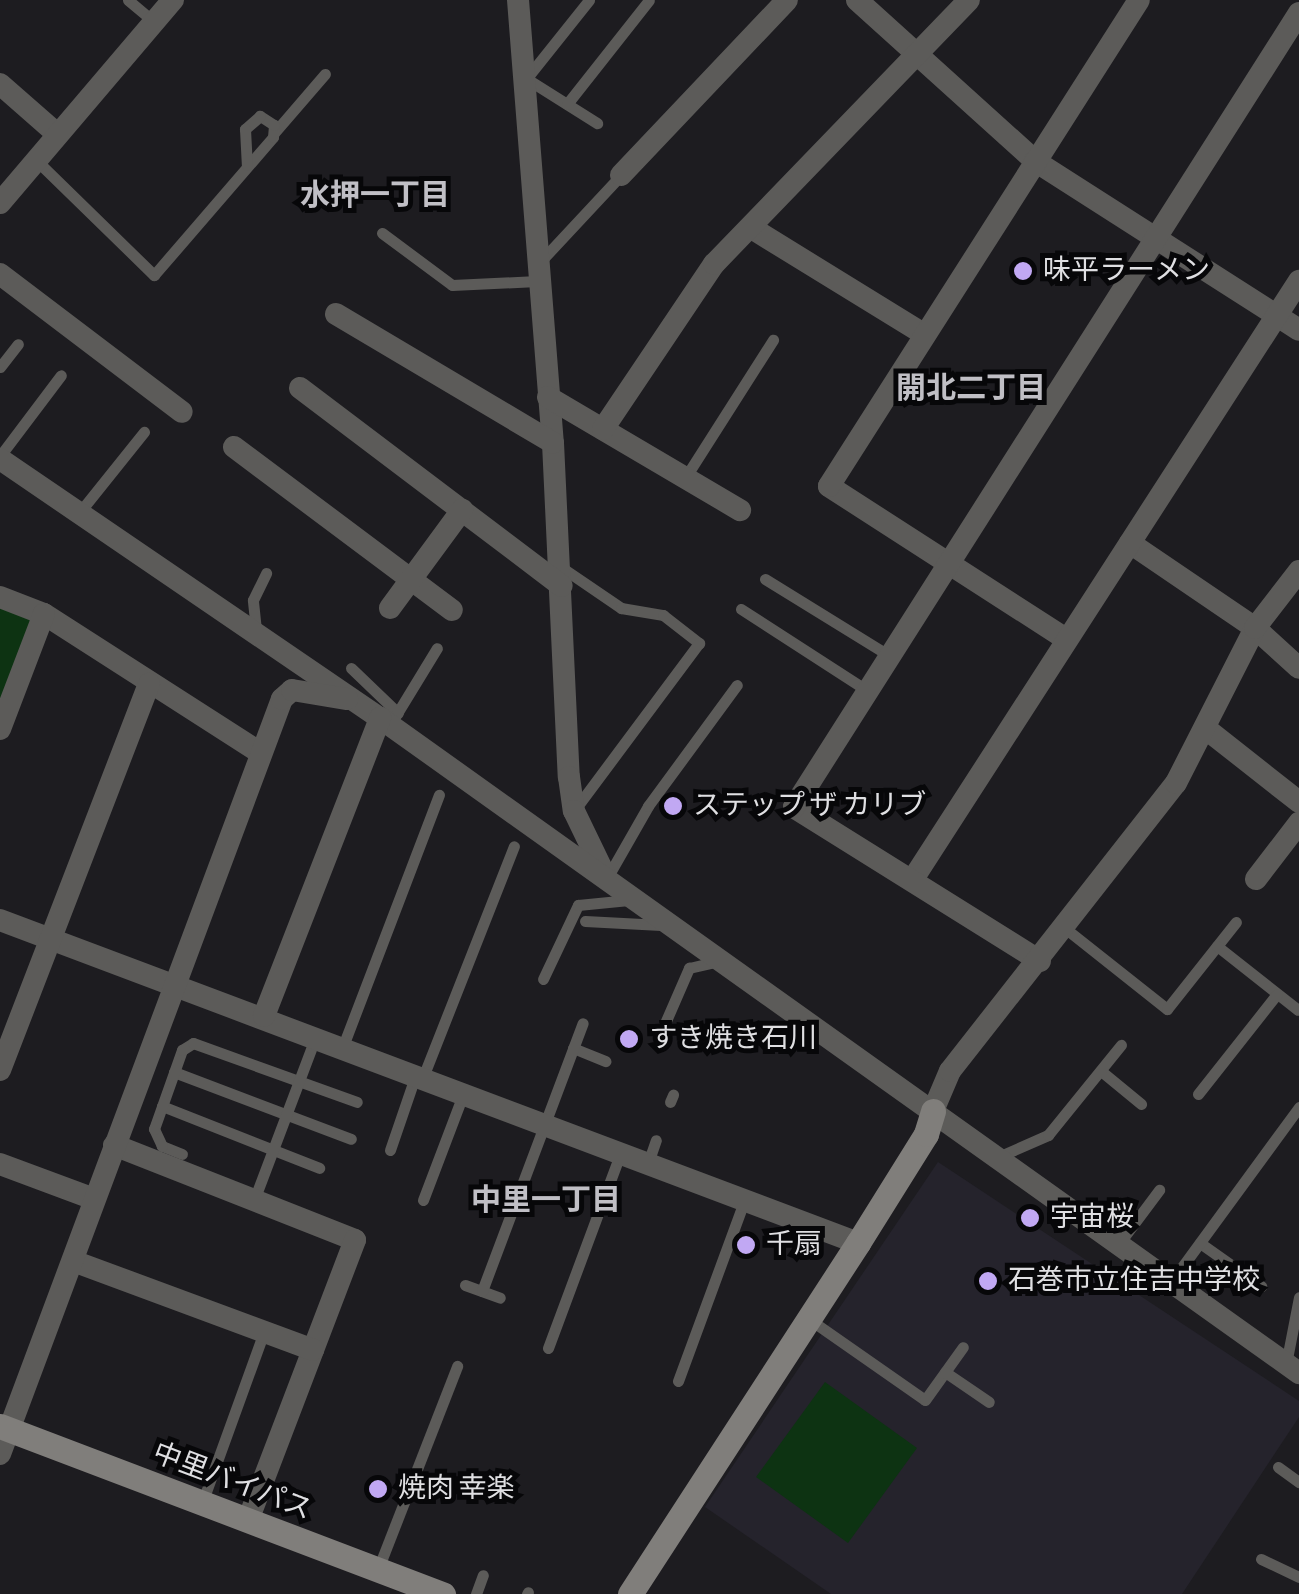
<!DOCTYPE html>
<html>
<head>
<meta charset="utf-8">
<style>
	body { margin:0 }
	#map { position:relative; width:1299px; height:1594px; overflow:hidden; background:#1d1c20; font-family:"Alegreya Sans","Noto Sans JP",sans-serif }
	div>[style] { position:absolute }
	.built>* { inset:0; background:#25232c }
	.green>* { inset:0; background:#0d3312 }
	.lane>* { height:11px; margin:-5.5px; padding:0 5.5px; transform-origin:5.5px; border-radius:5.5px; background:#5c5b59 }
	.street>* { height:22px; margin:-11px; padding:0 11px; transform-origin:11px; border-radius:11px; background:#5c5b59 }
	.secondary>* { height:25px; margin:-12.5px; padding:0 12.5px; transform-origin:12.5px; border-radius:12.5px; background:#807e7b }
	.dots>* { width:28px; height:28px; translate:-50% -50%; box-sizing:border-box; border:5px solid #070709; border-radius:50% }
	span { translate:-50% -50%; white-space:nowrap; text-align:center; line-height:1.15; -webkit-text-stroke:10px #070709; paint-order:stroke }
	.poi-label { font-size:28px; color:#dfdfe2 }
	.left { translate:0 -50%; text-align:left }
	.street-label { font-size:28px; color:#dfdfe2 }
	.neighbourhood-label { font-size:30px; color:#c0bfc5; font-weight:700 }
</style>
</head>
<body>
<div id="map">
	<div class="built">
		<i style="clip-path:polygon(938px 1162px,1299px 1401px,1299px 1417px,1182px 1594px,831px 1594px,705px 1507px)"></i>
	</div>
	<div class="green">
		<i style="clip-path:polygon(0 604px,36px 617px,0 714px)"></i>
		<i style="clip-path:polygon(825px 1382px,917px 1448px,848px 1543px,756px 1477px)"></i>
	</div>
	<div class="lane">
		<i style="left:128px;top:0;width:34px;rotate:40deg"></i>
		<i style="left:526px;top:79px;width:101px;rotate:-51.4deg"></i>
		<i style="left:527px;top:79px;width:83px;rotate:32.2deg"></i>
		<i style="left:567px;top:104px;width:132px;rotate:-51.7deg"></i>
		<i style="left:274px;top:133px;width:78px;rotate:-49.2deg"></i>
		<i style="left:36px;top:160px;width:165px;rotate:44.3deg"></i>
		<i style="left:154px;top:275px;width:182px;rotate:-49.2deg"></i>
		<i style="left:273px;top:137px;width:12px;rotate:-85deg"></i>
		<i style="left:274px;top:125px;width:17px;rotate:-147deg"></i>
		<i style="left:260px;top:116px;width:20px;rotate:139deg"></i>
		<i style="left:245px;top:129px;width:36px;rotate:87deg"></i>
		<i style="left:382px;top:233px;width:87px;rotate:36.6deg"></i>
		<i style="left:452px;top:285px;width:85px;rotate:-2.7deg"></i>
		<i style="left:539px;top:263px;width:120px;rotate:-47deg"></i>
		<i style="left:0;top:367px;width:29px;rotate:-52deg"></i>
		<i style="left:0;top:456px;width:101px;rotate:-53deg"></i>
		<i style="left:685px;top:478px;width:164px;rotate:-57.5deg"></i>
		<i style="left:79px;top:513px;width:104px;rotate:-51.3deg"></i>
		<i style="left:561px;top:567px;width:73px;rotate:34.3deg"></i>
		<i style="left:621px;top:608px;width:43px;rotate:9.5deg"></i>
		<i style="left:663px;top:615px;width:46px;rotate:37.9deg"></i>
		<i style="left:699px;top:643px;width:206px;rotate:126.7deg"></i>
		<i style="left:765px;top:579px;width:145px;rotate:31.7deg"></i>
		<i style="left:741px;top:609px;width:149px;rotate:32.9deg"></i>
		<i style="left:256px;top:630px;width:30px;rotate:-96deg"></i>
		<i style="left:253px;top:600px;width:30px;rotate:-64deg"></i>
		<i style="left:351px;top:668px;width:65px;rotate:43.8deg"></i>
		<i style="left:390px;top:725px;width:90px;rotate:-58.6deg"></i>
		<i style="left:607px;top:878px;width:83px;rotate:-60.3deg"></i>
		<i style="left:648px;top:806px;width:150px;rotate:-53.7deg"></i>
		<i style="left:585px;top:921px;width:76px;rotate:3deg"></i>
		<i style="left:1066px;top:929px;width:129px;rotate:38.4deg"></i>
		<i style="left:1167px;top:1009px;width:111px;rotate:-51.6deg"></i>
		<i style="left:1217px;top:946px;width:103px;rotate:38.3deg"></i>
		<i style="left:543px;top:979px;width:82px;rotate:-64.7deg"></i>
		<i style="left:578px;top:905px;width:51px;rotate:-5.6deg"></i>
		<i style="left:662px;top:1030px;width:68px;rotate:-66.5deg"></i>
		<i style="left:689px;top:968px;width:26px;rotate:-13deg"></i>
		<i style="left:343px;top:1046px;width:269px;rotate:-69.1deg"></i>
		<i style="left:573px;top:1048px;width:35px;rotate:22deg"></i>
		<i style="left:1101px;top:1071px;width:52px;rotate:39.5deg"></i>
		<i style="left:174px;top:1072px;width:189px;rotate:20.7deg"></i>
		<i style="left:423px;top:1077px;width:248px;rotate:-68.5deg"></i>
		<i style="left:1198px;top:1094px;width:127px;rotate:-51.7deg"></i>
		<i style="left:670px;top:1102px;width:8px;rotate:-67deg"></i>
		<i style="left:162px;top:1106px;width:169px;rotate:21.5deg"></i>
		<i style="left:390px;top:1150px;width:80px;rotate:-71.1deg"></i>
		<i style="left:182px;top:1154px;width:22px;rotate:-158deg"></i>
		<i style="left:162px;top:1146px;width:19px;rotate:-115deg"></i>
		<i style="left:154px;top:1129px;width:84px;rotate:-70.5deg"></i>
		<i style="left:182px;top:1050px;width:13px;rotate:-32deg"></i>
		<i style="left:193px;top:1043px;width:174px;rotate:19.8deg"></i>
		<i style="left:998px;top:1157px;width:55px;rotate:-23.7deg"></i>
		<i style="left:1048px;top:1135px;width:116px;rotate:-51deg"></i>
		<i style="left:648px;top:1163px;width:24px;rotate:-71deg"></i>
		<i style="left:254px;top:1200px;width:175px;rotate:-69.3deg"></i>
		<i style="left:423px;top:1200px;width:116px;rotate:-69.2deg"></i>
		<i style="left:1200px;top:1243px;width:75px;rotate:35.2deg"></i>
		<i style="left:1118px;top:1245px;width:69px;rotate:-53.3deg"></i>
		<i style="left:1171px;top:1282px;width:217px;rotate:-53.8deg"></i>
		<i style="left:465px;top:1285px;width:37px;rotate:20deg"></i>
		<i style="left:482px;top:1291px;width:286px;rotate:-69.4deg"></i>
		<i style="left:809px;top:1319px;width:141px;rotate:34.9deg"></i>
		<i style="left:925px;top:1400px;width:65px;rotate:-54.4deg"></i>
		<i style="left:548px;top:1348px;width:209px;rotate:-69.6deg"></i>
		<i style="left:1286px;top:1364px;width:68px;rotate:-79deg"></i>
		<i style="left:945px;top:1372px;width:53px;rotate:34.3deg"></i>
		<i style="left:678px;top:1381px;width:194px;rotate:-69.8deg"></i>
		<i style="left:1278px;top:1467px;width:26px;rotate:36deg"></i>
		<i style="left:202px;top:1503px;width:182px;rotate:-70.1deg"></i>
		<i style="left:1261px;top:1559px;width:42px;rotate:25.3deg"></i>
		<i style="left:378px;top:1569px;width:218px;rotate:-68.7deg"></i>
		<i style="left:476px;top:1594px;width:20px;rotate:-70deg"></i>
		<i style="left:527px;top:1594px;width:2px;rotate:-63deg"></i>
	</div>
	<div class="street">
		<i style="left:518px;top:0;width:444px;rotate:85.5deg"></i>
		<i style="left:553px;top:443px;width:334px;rotate:87.3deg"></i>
		<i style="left:569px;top:777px;width:34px;rotate:82deg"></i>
		<i style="left:574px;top:811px;width:71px;rotate:64.2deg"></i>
		<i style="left:857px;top:0;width:240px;rotate:42.1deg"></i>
		<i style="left:1035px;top:161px;width:313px;rotate:32.6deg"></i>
		<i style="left:0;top:84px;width:74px;rotate:41.2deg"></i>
		<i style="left:621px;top:175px;width:241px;rotate:-46.5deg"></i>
		<i style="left:0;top:203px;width:267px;rotate:-49.6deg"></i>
		<i style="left:753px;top:229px;width:198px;rotate:31.6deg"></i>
		<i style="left:0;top:274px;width:228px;rotate:37.2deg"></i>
		<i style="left:336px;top:314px;width:252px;rotate:30.7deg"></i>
		<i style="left:300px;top:388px;width:328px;rotate:37.1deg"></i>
		<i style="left:548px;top:397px;width:223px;rotate:30.5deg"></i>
		<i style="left:603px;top:429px;width:199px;rotate:-56.1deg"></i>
		<i style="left:714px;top:264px;width:367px;rotate:-46deg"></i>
		<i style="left:234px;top:447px;width:272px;rotate:36.8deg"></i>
		<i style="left:0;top:459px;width:460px;rotate:34.3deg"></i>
		<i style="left:380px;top:718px;width:1129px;rotate:35.48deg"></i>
		<i style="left:1130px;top:543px;width:151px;rotate:34.2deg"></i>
		<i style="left:1255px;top:628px;width:59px;rotate:42.3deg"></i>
		<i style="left:0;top:597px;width:47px;rotate:21.1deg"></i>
		<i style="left:44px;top:614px;width:255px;rotate:32.7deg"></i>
		<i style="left:390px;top:608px;width:122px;rotate:-53.7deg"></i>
		<i style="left:1066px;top:639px;width:282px;rotate:-147.2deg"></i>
		<i style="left:829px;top:486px;width:576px;rotate:-57.47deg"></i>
		<i style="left:1205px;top:728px;width:120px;rotate:38.2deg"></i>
		<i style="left:0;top:729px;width:123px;rotate:-69.1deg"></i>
		<i style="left:913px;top:879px;width:712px;rotate:-57.16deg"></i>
		<i style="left:1256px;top:879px;width:71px;rotate:-52.5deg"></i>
		<i style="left:0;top:920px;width:917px;rotate:20.63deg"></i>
		<i style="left:1040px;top:961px;width:290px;rotate:-148deg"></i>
		<i style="left:794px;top:807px;width:941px;rotate:-57.54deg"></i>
		<i style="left:264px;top:1016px;width:320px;rotate:-68.7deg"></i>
		<i style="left:0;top:1070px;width:414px;rotate:-68.9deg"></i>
		<i style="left:933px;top:1111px;width:43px;rotate:-67deg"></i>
		<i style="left:950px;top:1071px;width:366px;rotate:-51.9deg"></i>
		<i style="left:1176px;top:783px;width:174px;rotate:-63deg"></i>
		<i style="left:1255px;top:628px;width:72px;rotate:-52.3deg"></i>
		<i style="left:114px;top:1145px;width:259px;rotate:21.5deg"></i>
		<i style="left:355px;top:1240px;width:300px;rotate:110.9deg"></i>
		<i style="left:0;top:1164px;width:100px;rotate:20.4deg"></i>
		<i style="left:73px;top:1261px;width:256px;rotate:20.3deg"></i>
		<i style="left:0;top:1454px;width:806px;rotate:-69.52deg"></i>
		<i style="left:282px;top:699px;width:13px;rotate:-42deg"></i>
		<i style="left:292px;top:690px;width:56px;rotate:9.3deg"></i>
	</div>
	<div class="secondary">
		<i style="left:0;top:1426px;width:474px;rotate:20.8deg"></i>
		<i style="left:630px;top:1594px;width:419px;rotate:-57deg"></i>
		<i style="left:858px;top:1243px;width:128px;rotate:-58deg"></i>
		<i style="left:926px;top:1134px;width:24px;rotate:-73deg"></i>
	</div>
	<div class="dots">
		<i style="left:1023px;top:271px;background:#c1a8f3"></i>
		<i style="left:673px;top:806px;background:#c1a8f3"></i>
		<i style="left:629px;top:1039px;background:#c1a8f3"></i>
		<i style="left:1030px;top:1218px;background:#c1a8f3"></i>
		<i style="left:746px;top:1245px;background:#c1a8f3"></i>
		<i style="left:988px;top:1281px;background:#c1a8f3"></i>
		<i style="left:378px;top:1489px;background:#c1a8f3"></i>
	</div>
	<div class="poi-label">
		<span class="left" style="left:1043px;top:271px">味平ラーメン</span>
		<span class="left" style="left:693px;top:806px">ステップ ザ カリブ</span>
		<span class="left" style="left:649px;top:1039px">すき焼き石川</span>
		<span class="left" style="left:1050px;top:1218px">宇宙桜</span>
		<span class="left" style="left:766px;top:1245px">千扇</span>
		<span class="left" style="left:1008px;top:1281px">石巻市立住吉中学校</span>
		<span class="left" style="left:398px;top:1489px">焼肉 幸楽</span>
	</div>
	<div class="street-label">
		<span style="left:232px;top:1482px;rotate:21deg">中里バイパス</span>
	</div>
	<div class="neighbourhood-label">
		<span style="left:375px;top:196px">水押一丁目</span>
		<span style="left:971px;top:389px">開北二丁目</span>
		<span style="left:546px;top:1201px">中里一丁目</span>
	</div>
</div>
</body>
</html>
